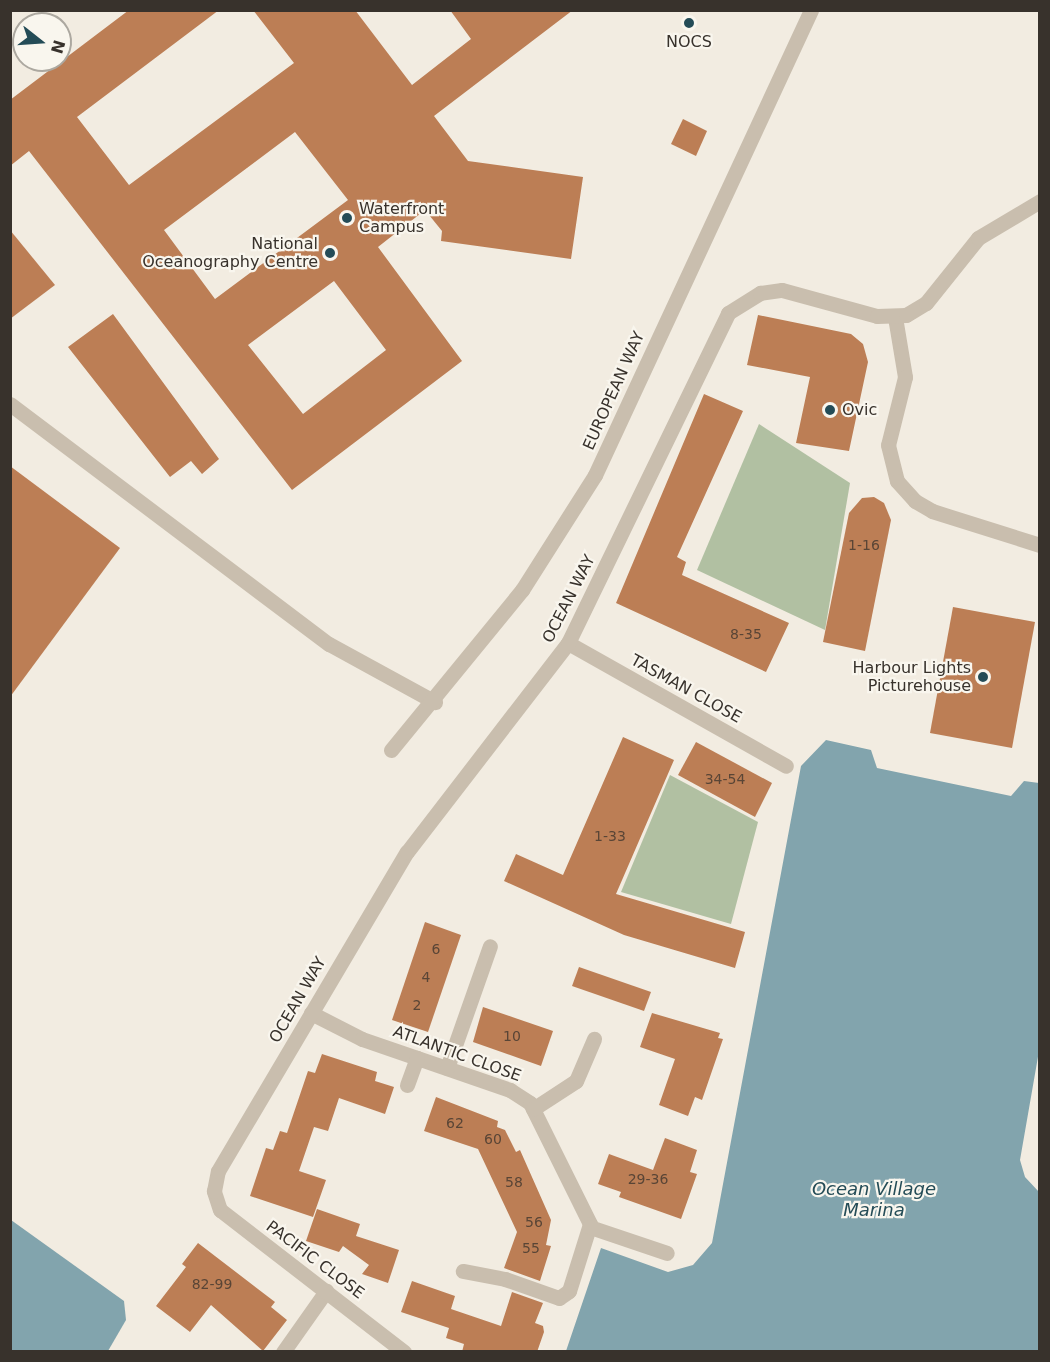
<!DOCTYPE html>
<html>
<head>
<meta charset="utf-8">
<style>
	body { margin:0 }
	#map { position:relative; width:1050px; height:1362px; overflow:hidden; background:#f2ece1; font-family:"DejaVu Sans",sans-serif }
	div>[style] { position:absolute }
	.green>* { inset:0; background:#b1c0a2 }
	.water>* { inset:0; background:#82a4ad }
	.building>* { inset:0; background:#bc7e55 }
	.minor>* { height:15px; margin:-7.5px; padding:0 7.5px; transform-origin:7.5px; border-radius:7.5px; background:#c9beae }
	.dots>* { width:16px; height:16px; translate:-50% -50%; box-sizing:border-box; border:3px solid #f9f6ee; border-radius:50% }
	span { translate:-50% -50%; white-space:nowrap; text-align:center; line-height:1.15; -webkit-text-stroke:4.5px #f9f6ee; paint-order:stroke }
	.number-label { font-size:14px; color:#594536 }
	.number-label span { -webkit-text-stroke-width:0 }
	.poi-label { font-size:16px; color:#38322c }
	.left { translate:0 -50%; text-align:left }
	.right { translate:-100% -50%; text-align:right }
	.street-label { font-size:16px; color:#38322c }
	.water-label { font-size:18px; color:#244c57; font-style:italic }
	.frame { position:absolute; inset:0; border:12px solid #38322c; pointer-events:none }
	.north { position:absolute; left:12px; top:12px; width:60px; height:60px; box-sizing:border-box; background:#f9f6ee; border:2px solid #aca8a0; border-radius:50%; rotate:107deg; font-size:16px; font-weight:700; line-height:24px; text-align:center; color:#38322c }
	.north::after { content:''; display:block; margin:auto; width:21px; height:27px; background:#244c57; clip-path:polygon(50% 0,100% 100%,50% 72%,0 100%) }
</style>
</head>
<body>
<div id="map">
	<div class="green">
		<i style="clip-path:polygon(759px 424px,850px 483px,825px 630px,697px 570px)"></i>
		<i style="clip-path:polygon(670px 775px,758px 822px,731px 924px,621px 892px)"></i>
	</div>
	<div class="water">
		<i style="clip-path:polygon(826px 740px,871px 750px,877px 768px,1011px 796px,1024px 781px,1039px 783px,1039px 1051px,1020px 1160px,1025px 1177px,1039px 1192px,1039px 1351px,566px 1351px,601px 1248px,668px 1272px,693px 1265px,712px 1243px,801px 766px)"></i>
		<i style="clip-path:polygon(11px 1220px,124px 1301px,126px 1320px,108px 1351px,11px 1351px)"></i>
	</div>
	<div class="building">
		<i style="clip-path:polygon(evenodd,129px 10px,219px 10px,77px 117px,129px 185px,294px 63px,253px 10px,355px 10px,412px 85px,471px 39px,450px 10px,573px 10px,434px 116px,468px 161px,583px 177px,571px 259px,441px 241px,442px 231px,425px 210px,378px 247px,462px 361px,292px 490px,29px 151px,10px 166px,10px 100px,129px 10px,295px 132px,348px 200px,215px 299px,164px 230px,295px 132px,129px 10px,334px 281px,386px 350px,303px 414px,248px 345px,334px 281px)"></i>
		<i style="clip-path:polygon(683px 119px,707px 131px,696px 156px,671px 144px)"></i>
		<i style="clip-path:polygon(10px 230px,55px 285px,10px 319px)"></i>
		<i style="clip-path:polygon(113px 314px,219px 459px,202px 474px,191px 461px,170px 477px,68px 347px)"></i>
		<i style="clip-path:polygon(758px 315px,851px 334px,863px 344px,868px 362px,849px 451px,796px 443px,810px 377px,747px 365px)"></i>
		<i style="clip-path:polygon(704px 394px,743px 411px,677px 557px,686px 562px,682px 575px,789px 623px,766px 672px,616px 603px)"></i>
		<i style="clip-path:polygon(10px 466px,120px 548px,10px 697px)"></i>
		<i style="clip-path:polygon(874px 497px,884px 503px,891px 520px,865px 651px,823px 642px,849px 513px,862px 498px)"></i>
		<i style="clip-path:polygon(953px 607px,1035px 622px,1012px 748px,930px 733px)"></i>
		<i style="clip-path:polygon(623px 737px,674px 760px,616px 894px,745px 932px,735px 968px,624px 935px,504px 881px,516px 854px,563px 875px)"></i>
		<i style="clip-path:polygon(696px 742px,772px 783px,755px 817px,678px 775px)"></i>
		<i style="clip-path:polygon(425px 922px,461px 935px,428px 1032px,392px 1020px)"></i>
		<i style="clip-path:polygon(579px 967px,651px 992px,644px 1011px,572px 986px)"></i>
		<i style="clip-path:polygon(483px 1007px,553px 1031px,541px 1066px,473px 1042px)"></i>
		<i style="clip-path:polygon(652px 1013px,720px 1033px,718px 1038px,723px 1039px,702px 1100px,695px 1097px,688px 1116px,659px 1105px,675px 1059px,640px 1047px)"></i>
		<i style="clip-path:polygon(322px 1054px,377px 1072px,375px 1081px,394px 1087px,385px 1114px,339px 1098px,328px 1131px,314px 1127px,299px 1171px,326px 1180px,313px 1217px,250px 1196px,266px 1148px,273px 1150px,280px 1131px,287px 1133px,308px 1071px,315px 1073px)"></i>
		<i style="clip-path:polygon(436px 1097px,498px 1121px,497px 1127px,505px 1130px,516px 1152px,520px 1150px,551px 1220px,546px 1245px,551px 1246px,540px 1281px,504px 1268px,517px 1232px,478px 1149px,424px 1131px)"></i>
		<i style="clip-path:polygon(665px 1138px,697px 1150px,690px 1172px,697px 1174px,681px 1219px,619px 1197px,621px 1192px,598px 1184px,609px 1154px,653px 1170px)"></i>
		<i style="clip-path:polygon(317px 1209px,360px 1224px,356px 1236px,399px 1250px,388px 1283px,362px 1274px,369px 1265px,343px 1246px,339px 1252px,306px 1241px)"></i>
		<i style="clip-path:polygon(198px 1243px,275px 1302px,271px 1307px,287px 1320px,263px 1351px,211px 1305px,190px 1332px,156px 1306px,186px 1267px,182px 1264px)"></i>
		<i style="clip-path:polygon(412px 1281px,455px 1296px,451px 1309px,501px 1326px,512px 1292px,543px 1303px,535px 1323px,543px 1326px,544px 1332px,537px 1352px,462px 1352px,464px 1344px,446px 1338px,449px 1328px,401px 1312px)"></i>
	</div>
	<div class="minor">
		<i style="left:895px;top:317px;width:61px;rotate:80.5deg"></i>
		<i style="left:905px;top:377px;width:70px;rotate:104deg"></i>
		<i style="left:888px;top:445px;width:37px;rotate:76deg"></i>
		<i style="left:897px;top:481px;width:27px;rotate:48deg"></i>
		<i style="left:915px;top:501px;width:20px;rotate:30deg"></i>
		<i style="left:932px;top:511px;width:113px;rotate:17.5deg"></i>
		<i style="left:10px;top:404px;width:399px;rotate:37deg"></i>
		<i style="left:329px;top:644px;width:121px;rotate:28.7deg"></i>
		<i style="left:568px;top:643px;width:250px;rotate:29.4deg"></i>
		<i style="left:391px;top:750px;width:207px;rotate:-50.7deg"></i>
		<i style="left:522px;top:590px;width:136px;rotate:-57.6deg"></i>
		<i style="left:595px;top:475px;width:513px;rotate:-65.08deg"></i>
		<i style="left:311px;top:1013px;width:57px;rotate:27deg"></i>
		<i style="left:362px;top:1039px;width:157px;rotate:19deg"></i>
		<i style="left:510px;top:1090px;width:24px;rotate:33deg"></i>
		<i style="left:530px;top:1103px;width:135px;rotate:63.6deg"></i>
		<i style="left:590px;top:1224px;width:70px;rotate:107.4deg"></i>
		<i style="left:569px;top:1291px;width:12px;rotate:145deg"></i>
		<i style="left:559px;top:1298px;width:57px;rotate:-160.6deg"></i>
		<i style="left:505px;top:1279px;width:43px;rotate:-169.2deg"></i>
		<i style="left:447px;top:1068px;width:129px;rotate:-70.6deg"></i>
		<i style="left:407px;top:1085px;width:29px;rotate:-70deg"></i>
		<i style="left:533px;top:1109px;width:51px;rotate:-33.1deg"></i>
		<i style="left:576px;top:1081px;width:46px;rotate:-66.8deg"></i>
		<i style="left:590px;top:1227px;width:81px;rotate:18.7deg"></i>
		<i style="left:283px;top:1352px;width:75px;rotate:-54.8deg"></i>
		<i style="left:404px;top:1352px;width:232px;rotate:-142.3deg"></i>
		<i style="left:220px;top:1210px;width:20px;rotate:-108deg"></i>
		<i style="left:214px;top:1191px;width:20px;rotate:-79deg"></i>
		<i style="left:218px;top:1171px;width:371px;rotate:-59.4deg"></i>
		<i style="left:407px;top:852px;width:264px;rotate:-52.4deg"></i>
		<i style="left:568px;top:643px;width:367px;rotate:-64.1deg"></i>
		<i style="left:728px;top:313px;width:38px;rotate:-32deg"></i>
		<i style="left:760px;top:293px;width:22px;rotate:-8deg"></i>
		<i style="left:782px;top:290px;width:98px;rotate:15.3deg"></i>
		<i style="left:877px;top:316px;width:29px;rotate:-2deg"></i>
		<i style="left:906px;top:315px;width:23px;rotate:-31deg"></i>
		<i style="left:926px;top:303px;width:83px;rotate:-51.3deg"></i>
		<i style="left:978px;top:238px;width:72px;rotate:-30.8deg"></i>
	</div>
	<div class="dots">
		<i style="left:689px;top:23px;background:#244c57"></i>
		<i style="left:347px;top:218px;background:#244c57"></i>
		<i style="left:330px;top:253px;background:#244c57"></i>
		<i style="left:830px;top:410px;background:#244c57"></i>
		<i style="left:983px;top:677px;background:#244c57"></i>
	</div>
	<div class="number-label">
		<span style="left:864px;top:545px">1-16</span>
		<span style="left:746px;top:634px">8-35</span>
		<span style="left:725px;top:779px">34-54</span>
		<span style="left:610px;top:836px">1-33</span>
		<span style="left:436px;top:949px">6</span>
		<span style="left:426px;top:977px">4</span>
		<span style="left:417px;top:1005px">2</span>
		<span style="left:512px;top:1036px">10</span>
		<span style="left:455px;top:1123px">62</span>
		<span style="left:493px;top:1139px">60</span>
		<span style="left:648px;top:1179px">29-36</span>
		<span style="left:514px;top:1182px">58</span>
		<span style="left:534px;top:1222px">56</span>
		<span style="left:531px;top:1248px">55</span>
		<span style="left:212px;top:1284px">82-99</span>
	</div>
	<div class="poi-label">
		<span style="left:689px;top:42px">NOCS</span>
		<span class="left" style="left:359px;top:218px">Waterfront<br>Campus</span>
		<span class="right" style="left:318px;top:253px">National<br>Oceanography Centre</span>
		<span class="left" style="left:842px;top:410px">Ovic</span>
		<span class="right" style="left:971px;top:677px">Harbour Lights<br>Picturehouse</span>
	</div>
	<div class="street-label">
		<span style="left:614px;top:391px;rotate:-66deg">EUROPEAN WAY</span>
		<span style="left:569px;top:599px;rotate:-63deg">OCEAN WAY</span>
		<span style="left:686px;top:689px;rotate:29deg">TASMAN CLOSE</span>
		<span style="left:298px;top:1000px;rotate:-60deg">OCEAN WAY</span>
		<span style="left:457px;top:1054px;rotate:20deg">ATLANTIC CLOSE</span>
		<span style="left:315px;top:1260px;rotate:37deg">PACIFIC CLOSE</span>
	</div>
	<div class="water-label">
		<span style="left:874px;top:1200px">Ocean Village<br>Marina</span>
	</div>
	<div class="frame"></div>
	<div class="north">N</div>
</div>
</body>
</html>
